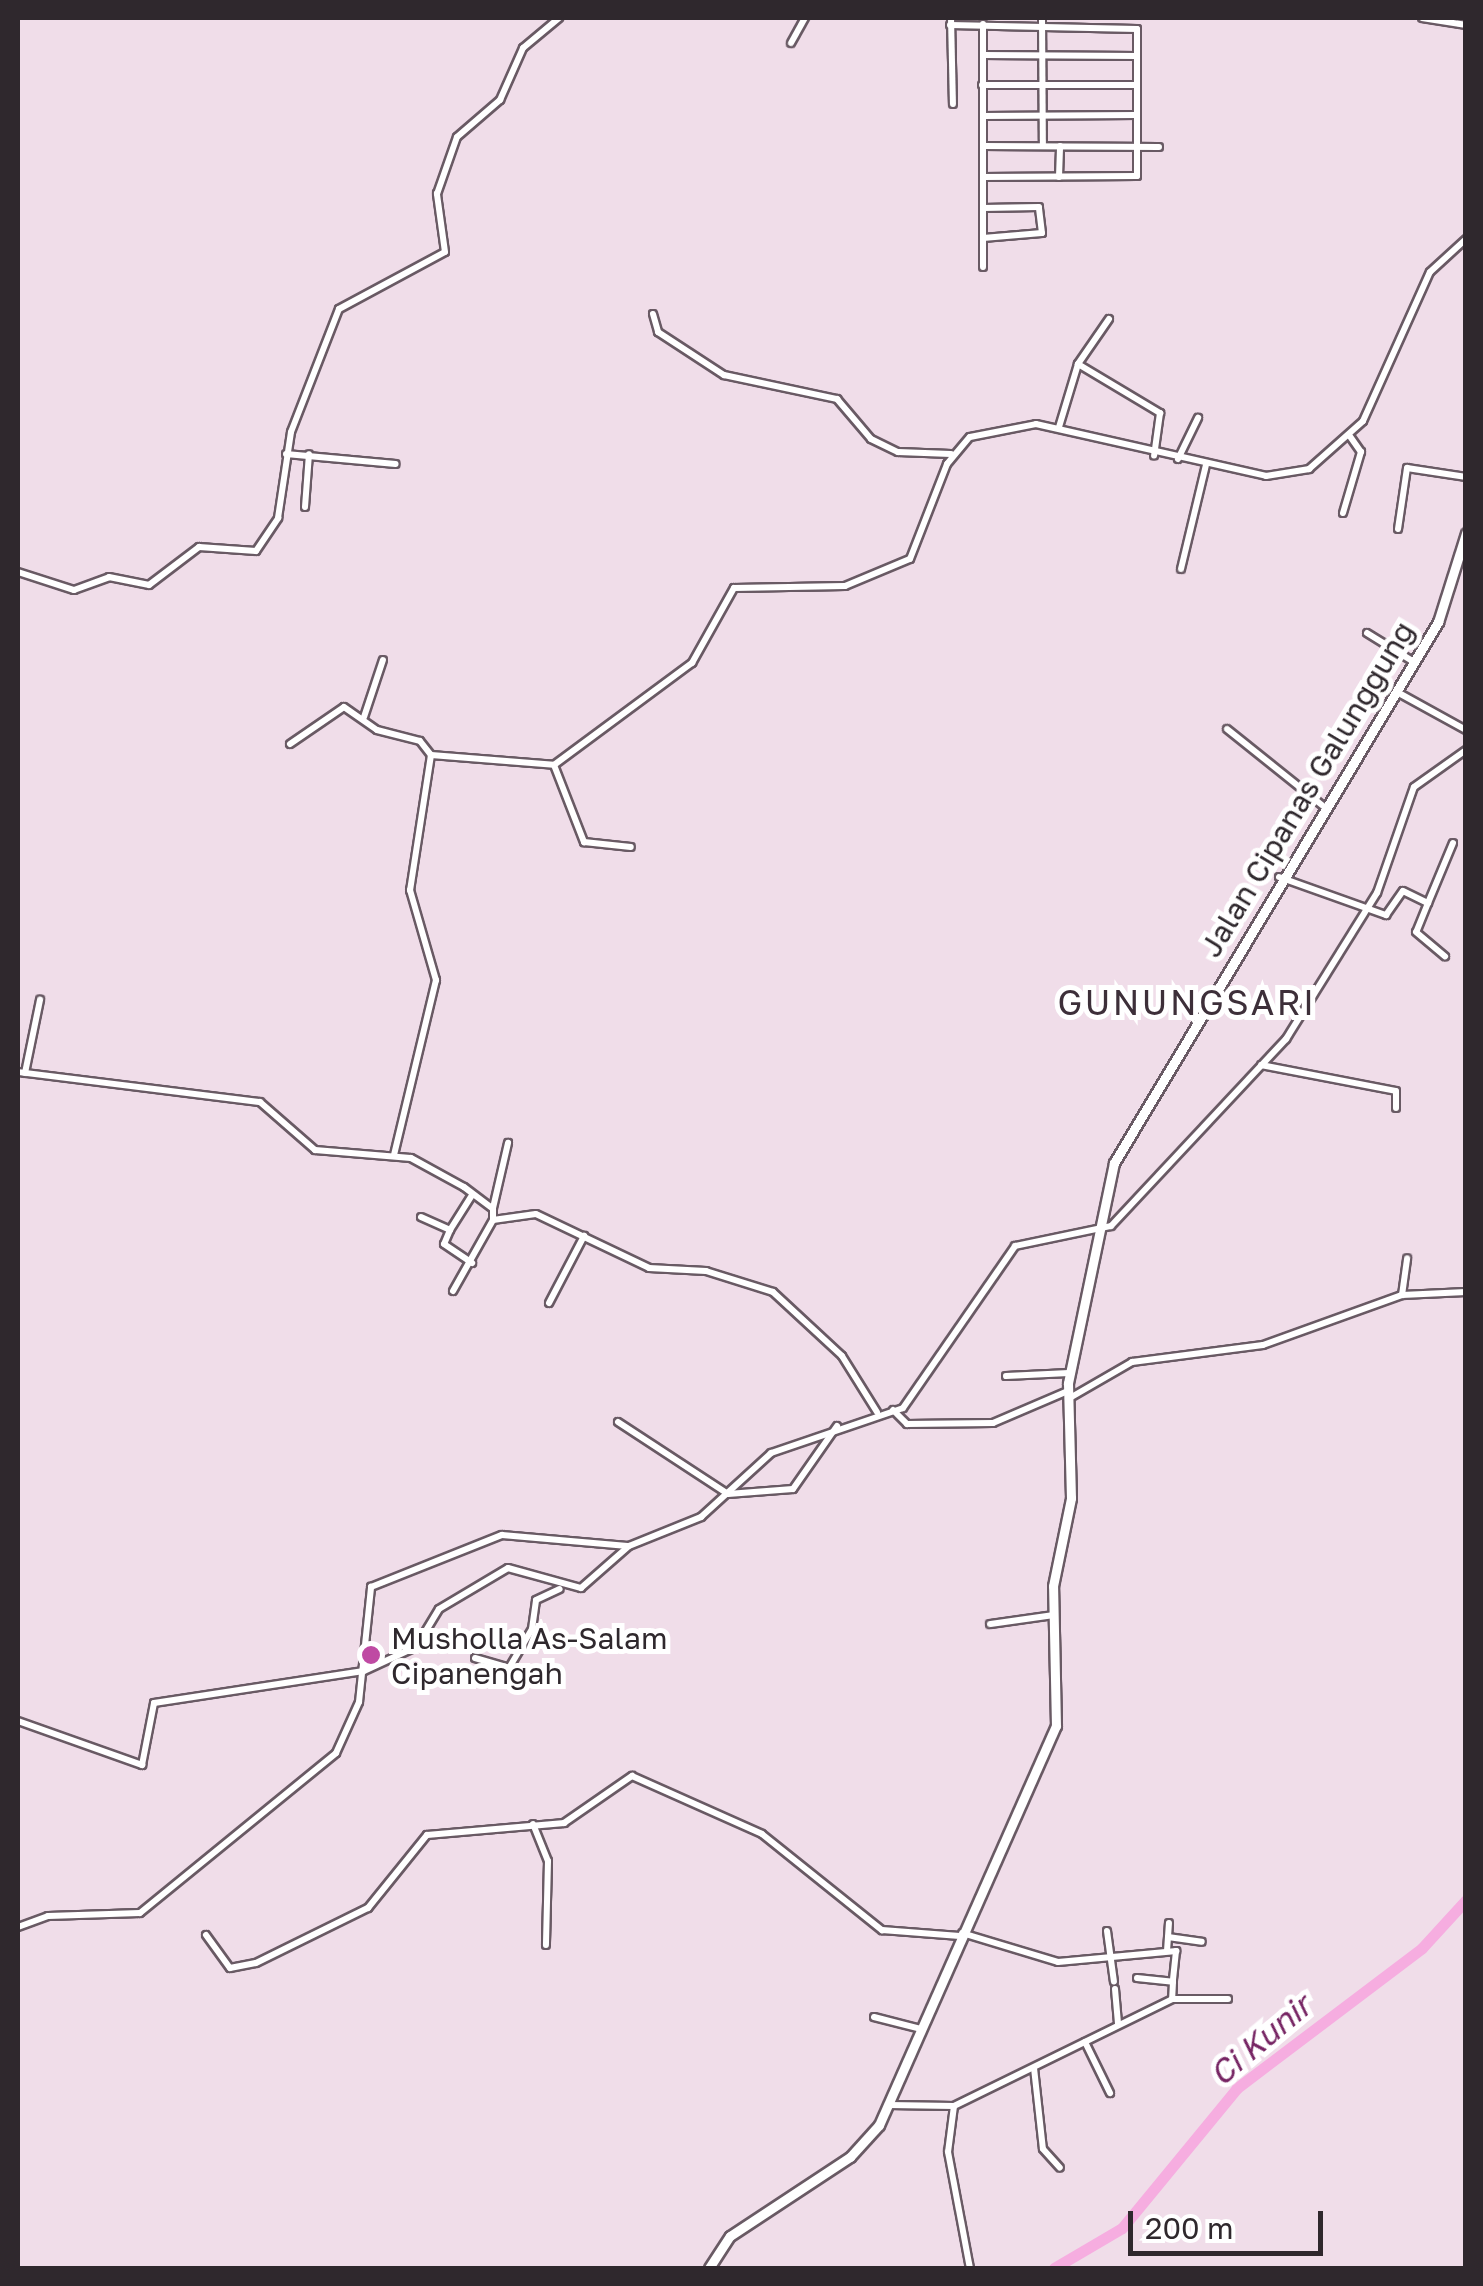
<!DOCTYPE html>
<html>
<head>
<meta charset="utf-8">
<style>
	body { margin:0 }
	#map { position:relative; width:1483px; height:2286px; overflow:hidden; background:#f0dde9; font-family:"Golos Text",sans-serif }
	div>[style] { position:absolute }
	.river>* { height:11px; margin:-5.5px; padding:0 5.5px; transform-origin:5.5px; border-radius:5.5px; background:#f6ade0 }
	.roads { filter:drop-shadow(2px 0 #695a64) drop-shadow(-2px 0 #695a64) drop-shadow(0 2px #695a64) drop-shadow(0 -2px #695a64) }
	.street>* { height:6px; margin:-3px; padding:0 3px; transform-origin:3px; border-radius:3px; background:#fff }
	.secondary>* { height:9px; margin:-4.5px; padding:0 4.5px; transform-origin:4.5px; border-radius:4.5px; background:#fff }
	.dots>* { width:28px; height:28px; translate:-50% -50%; box-sizing:border-box; border:5px solid #fff; border-radius:50% }
	span { translate:-50% -50%; white-space:nowrap; text-align:center; line-height:1.15; -webkit-text-stroke:10px #fff; paint-order:stroke }
	.street-label { font-size:30px; color:#2f282d }
	.poi-label { font-size:30px; color:#2f282d }
	.left { translate:0 -50%; text-align:left }
	.water-label { font-size:32px; color:#762463; font-style:italic }
	.quarter-label { font-size:35px; color:#3d2f39; letter-spacing:2.5px }
	.frame { position:absolute; inset:0; border:20px solid #2f282d; pointer-events:none }
	.scale { position:absolute; left:1128px; top:2211px; width:195px; height:45px; box-sizing:border-box; border:5px solid #2f282d; border-top:0; padding-left:12px; font-size:30px; line-height:35px; white-space:nowrap; color:#2f282d; -webkit-text-stroke:8px #fff; paint-order:stroke }
</style>
</head>
<body>
<div id="map">
	<div class="river">
		<i style="left:1054px;top:2268px;width:79px;rotate:-30.5deg"></i>
		<i style="left:1122px;top:2228px;width:181px;rotate:-50.6deg"></i>
		<i style="left:1237px;top:2088px;width:232px;rotate:-37.1deg"></i>
		<i style="left:1422px;top:1948px;width:65px;rotate:-47.5deg"></i>
	</div>
	<div class="roads">
		<div class="street">
			<i style="left:951px;top:18px;width:86px;rotate:88.7deg"></i>
			<i style="left:1042px;top:18px;width:128px;rotate:89.6deg"></i>
			<i style="left:1422px;top:18px;width:45px;rotate:9deg"></i>
			<i style="left:950px;top:25px;width:187px;rotate:1.2deg"></i>
			<i style="left:1137px;top:29px;width:147px;rotate:90deg"></i>
			<i style="left:1137px;top:176px;width:154px;rotate:179.6deg"></i>
			<i style="left:791px;top:43px;width:29px;rotate:-61deg"></i>
			<i style="left:983px;top:55px;width:154px;rotate:0.4deg"></i>
			<i style="left:982px;top:85px;width:154px"></i>
			<i style="left:983px;top:116px;width:153px;rotate:-0.4deg"></i>
			<i style="left:983px;top:146px;width:176px;rotate:0.3deg"></i>
			<i style="left:1059px;top:177px;width:31px;rotate:-88deg"></i>
			<i style="left:983px;top:238px;width:59px;rotate:-4.8deg"></i>
			<i style="left:1042px;top:233px;width:26px;rotate:-97deg"></i>
			<i style="left:1039px;top:207px;width:56px;rotate:179deg"></i>
			<i style="left:983px;top:267px;width:243px;rotate:-90deg"></i>
			<i style="left:653px;top:314px;width:19px;rotate:74deg"></i>
			<i style="left:658px;top:332px;width:79px;rotate:33.1deg"></i>
			<i style="left:724px;top:375px;width:116px;rotate:12deg"></i>
			<i style="left:837px;top:399px;width:52px;rotate:49.6deg"></i>
			<i style="left:871px;top:439px;width:30px;rotate:26deg"></i>
			<i style="left:898px;top:452px;width:53px;rotate:2.2deg"></i>
			<i style="left:1109px;top:319px;width:55px;rotate:124.6deg"></i>
			<i style="left:1078px;top:364px;width:96px;rotate:30.9deg"></i>
			<i style="left:1160px;top:413px;width:43px;rotate:97.9deg"></i>
			<i style="left:1059px;top:427px;width:66px;rotate:-73.2deg"></i>
			<i style="left:286px;top:454px;width:110px;rotate:5.2deg"></i>
			<i style="left:1178px;top:459px;width:46px;rotate:-64deg"></i>
			<i style="left:305px;top:507px;width:53px;rotate:-85.7deg"></i>
			<i style="left:1343px;top:513px;width:64px;rotate:-73.6deg"></i>
			<i style="left:1361px;top:452px;width:19px;rotate:-125deg"></i>
			<i style="left:1398px;top:529px;width:62px;rotate:-81.6deg"></i>
			<i style="left:1407px;top:468px;width:60px;rotate:8.7deg"></i>
			<i style="left:1181px;top:569px;width:107px;rotate:-76.5deg"></i>
			<i style="left:18px;top:572px;width:59px;rotate:17.8deg"></i>
			<i style="left:74px;top:590px;width:37px;rotate:-20deg"></i>
			<i style="left:109px;top:577px;width:41px;rotate:11.3deg"></i>
			<i style="left:149px;top:585px;width:63px;rotate:-37.2deg"></i>
			<i style="left:199px;top:547px;width:57px;rotate:4deg"></i>
			<i style="left:256px;top:551px;width:40px;rotate:-56deg"></i>
			<i style="left:278px;top:518px;width:87px;rotate:-81.4deg"></i>
			<i style="left:291px;top:432px;width:132px;rotate:-68.7deg"></i>
			<i style="left:339px;top:309px;width:120px;rotate:-28.3deg"></i>
			<i style="left:445px;top:252px;width:59px;rotate:-97.9deg"></i>
			<i style="left:437px;top:194px;width:60px;rotate:-70.7deg"></i>
			<i style="left:457px;top:137px;width:57px;rotate:-40.7deg"></i>
			<i style="left:500px;top:100px;width:57px;rotate:-66.1deg"></i>
			<i style="left:523px;top:48px;width:47px;rotate:-39.8deg"></i>
			<i style="left:1367px;top:633px;width:55px;rotate:31.7deg"></i>
			<i style="left:1397px;top:692px;width:79px;rotate:28.8deg"></i>
			<i style="left:364px;top:717px;width:60px;rotate:-71.6deg"></i>
			<i style="left:1227px;top:729px;width:123px;rotate:38.7deg"></i>
			<i style="left:290px;top:744px;width:65px;rotate:-34.4deg"></i>
			<i style="left:344px;top:707px;width:40px;rotate:34.9deg"></i>
			<i style="left:377px;top:730px;width:44px;rotate:14.3deg"></i>
			<i style="left:420px;top:741px;width:18px;rotate:52deg"></i>
			<i style="left:431px;top:755px;width:137px;rotate:98.8deg"></i>
			<i style="left:410px;top:890px;width:94px;rotate:73.9deg"></i>
			<i style="left:436px;top:980px;width:180px;rotate:103.5deg"></i>
			<i style="left:431px;top:755px;width:123px;rotate:4.6deg"></i>
			<i style="left:554px;top:765px;width:172px;rotate:-36.5deg"></i>
			<i style="left:692px;top:663px;width:86px;rotate:-60.8deg"></i>
			<i style="left:734px;top:588px;width:111px;rotate:-1deg"></i>
			<i style="left:845px;top:586px;width:70px;rotate:-22.6deg"></i>
			<i style="left:910px;top:559px;width:102px;rotate:-68.7deg"></i>
			<i style="left:947px;top:464px;width:35px;rotate:-50deg"></i>
			<i style="left:970px;top:437px;width:67px;rotate:-11.1deg"></i>
			<i style="left:1036px;top:424px;width:236px;rotate:12.7deg"></i>
			<i style="left:1266px;top:476px;width:44px;rotate:-9.2deg"></i>
			<i style="left:1309px;top:469px;width:72px;rotate:-41.6deg"></i>
			<i style="left:1363px;top:421px;width:163px;rotate:-65.8deg"></i>
			<i style="left:1430px;top:272px;width:49px;rotate:-42.5deg"></i>
			<i style="left:554px;top:765px;width:83px;rotate:68.7deg"></i>
			<i style="left:584px;top:842px;width:47px;rotate:6.1deg"></i>
			<i style="left:1279px;top:877px;width:114px;rotate:19.6deg"></i>
			<i style="left:1386px;top:915px;width:29px;rotate:-55deg"></i>
			<i style="left:1403px;top:891px;width:28px;rotate:26deg"></i>
			<i style="left:1428px;top:903px;width:65px;rotate:-67.4deg"></i>
			<i style="left:1428px;top:903px;width:31px;rotate:112deg"></i>
			<i style="left:1416px;top:932px;width:38px;rotate:40deg"></i>
			<i style="left:1261px;top:1065px;width:137px;rotate:10.9deg"></i>
			<i style="left:1396px;top:1091px;width:17px;rotate:90deg"></i>
			<i style="left:18px;top:1072px;width:244px;rotate:7.1deg"></i>
			<i style="left:260px;top:1102px;width:73px;rotate:41.1deg"></i>
			<i style="left:315px;top:1150px;width:96px;rotate:4.8deg"></i>
			<i style="left:411px;top:1158px;width:60px;rotate:28.7deg"></i>
			<i style="left:464px;top:1187px;width:36px;rotate:37deg"></i>
			<i style="left:493px;top:1209px;width:11px;rotate:90deg"></i>
			<i style="left:493px;top:1220px;width:43px;rotate:-7.9deg"></i>
			<i style="left:536px;top:1214px;width:125px;rotate:25.5deg"></i>
			<i style="left:649px;top:1268px;width:57px;rotate:3deg"></i>
			<i style="left:706px;top:1271px;width:70px;rotate:17.4deg"></i>
			<i style="left:773px;top:1292px;width:94px;rotate:42.8deg"></i>
			<i style="left:842px;top:1356px;width:66px;rotate:58deg"></i>
			<i style="left:25px;top:1073px;width:75px;rotate:-78.4deg"></i>
			<i style="left:493px;top:1208px;width:67px;rotate:-77deg"></i>
			<i style="left:421px;top:1217px;width:32px;rotate:24deg"></i>
			<i style="left:450px;top:1230px;width:41px;rotate:-57.8deg"></i>
			<i style="left:450px;top:1230px;width:15px;rotate:113deg"></i>
			<i style="left:444px;top:1244px;width:34px;rotate:34deg"></i>
			<i style="left:453px;top:1291px;width:81px;rotate:-60.6deg"></i>
			<i style="left:1402px;top:1295px;width:37px;rotate:-82deg"></i>
			<i style="left:549px;top:1303px;width:76px;rotate:-62.4deg"></i>
			<i style="left:1006px;top:1376px;width:63px;rotate:-2.7deg"></i>
			<i style="left:1068px;top:1399px;width:74px;rotate:-30deg"></i>
			<i style="left:1132px;top:1362px;width:132px;rotate:-7.4deg"></i>
			<i style="left:1263px;top:1345px;width:148px;rotate:-19.8deg"></i>
			<i style="left:1402px;top:1295px;width:64px;rotate:-2.7deg"></i>
			<i style="left:893px;top:1410px;width:20px;rotate:45deg"></i>
			<i style="left:907px;top:1424px;width:86px;rotate:-0.7deg"></i>
			<i style="left:993px;top:1423px;width:82px;rotate:-23.1deg"></i>
			<i style="left:618px;top:1422px;width:131px;rotate:33.2deg"></i>
			<i style="left:728px;top:1494px;width:65px;rotate:-4.4deg"></i>
			<i style="left:793px;top:1489px;width:77px;rotate:-55.1deg"></i>
			<i style="left:990px;top:1624px;width:65px;rotate:-8deg"></i>
			<i style="left:475px;top:1658px;width:35px;rotate:16deg"></i>
			<i style="left:509px;top:1668px;width:45px;rotate:-59.5deg"></i>
			<i style="left:532px;top:1629px;width:29px;rotate:-82deg"></i>
			<i style="left:536px;top:1600px;width:26px;rotate:-25deg"></i>
			<i style="left:18px;top:1721px;width:132px;rotate:19.5deg"></i>
			<i style="left:142px;top:1765px;width:63px;rotate:-79deg"></i>
			<i style="left:154px;top:1703px;width:212px;rotate:-8.7deg"></i>
			<i style="left:364px;top:1671px;width:57px;rotate:-24.8deg"></i>
			<i style="left:416px;top:1647px;width:44px;rotate:-58.8deg"></i>
			<i style="left:439px;top:1609px;width:80px;rotate:-30.7deg"></i>
			<i style="left:508px;top:1568px;width:76px;rotate:15.3deg"></i>
			<i style="left:581px;top:1588px;width:64px;rotate:-41.2deg"></i>
			<i style="left:629px;top:1546px;width:78px;rotate:-21.9deg"></i>
			<i style="left:701px;top:1517px;width:95px;rotate:-42.4deg"></i>
			<i style="left:771px;top:1453px;width:139px;rotate:-18.8deg"></i>
			<i style="left:903px;top:1408px;width:197px;rotate:-55.3deg"></i>
			<i style="left:1015px;top:1246px;width:98px;rotate:-11.8deg"></i>
			<i style="left:1111px;top:1226px;width:256px;rotate:-46.9deg"></i>
			<i style="left:1286px;top:1039px;width:172px;rotate:-58.1deg"></i>
			<i style="left:1377px;top:893px;width:112px;rotate:-70.8deg"></i>
			<i style="left:1414px;top:787px;width:64px;rotate:-35.4deg"></i>
			<i style="left:533px;top:1824px;width:40px;rotate:68deg"></i>
			<i style="left:548px;top:1861px;width:84px;rotate:91.4deg"></i>
			<i style="left:18px;top:1927px;width:32px;rotate:-20deg"></i>
			<i style="left:48px;top:1916px;width:92px;rotate:-1.9deg"></i>
			<i style="left:140px;top:1913px;width:253px;rotate:-39.2deg"></i>
			<i style="left:336px;top:1753px;width:56px;rotate:-65.7deg"></i>
			<i style="left:359px;top:1702px;width:116px;rotate:-84deg"></i>
			<i style="left:371px;top:1587px;width:141px;rotate:-21.7deg"></i>
			<i style="left:502px;top:1535px;width:126px;rotate:5deg"></i>
			<i style="left:1107px;top:1931px;width:51px;rotate:82.2deg"></i>
			<i style="left:962px;top:1933px;width:100px;rotate:16.8deg"></i>
			<i style="left:1058px;top:1962px;width:119px;rotate:-5.3deg"></i>
			<i style="left:1176px;top:1951px;width:31px;rotate:96deg"></i>
			<i style="left:206px;top:1935px;width:41px;rotate:54deg"></i>
			<i style="left:230px;top:1968px;width:26px;rotate:-11deg"></i>
			<i style="left:256px;top:1963px;width:125px;rotate:-26.2deg"></i>
			<i style="left:368px;top:1908px;width:94px;rotate:-51.1deg"></i>
			<i style="left:427px;top:1835px;width:138px;rotate:-5deg"></i>
			<i style="left:564px;top:1823px;width:83px;rotate:-34.7deg"></i>
			<i style="left:632px;top:1776px;width:142px;rotate:24deg"></i>
			<i style="left:762px;top:1834px;width:154px;rotate:38.7deg"></i>
			<i style="left:882px;top:1930px;width:78px;rotate:4.4deg"></i>
			<i style="left:1168px;top:1937px;width:34px;rotate:8deg"></i>
			<i style="left:1167px;top:1951px;width:28px;rotate:-86deg"></i>
			<i style="left:1137px;top:1978px;width:36px;rotate:6deg"></i>
			<i style="left:1173px;top:1982px;width:17px;rotate:93deg"></i>
			<i style="left:1115px;top:1989px;width:35px;rotate:85deg"></i>
			<i style="left:874px;top:2017px;width:49px;rotate:14.3deg"></i>
			<i style="left:1085px;top:2042px;width:57px;rotate:63.9deg"></i>
			<i style="left:1034px;top:2068px;width:81px;rotate:83.7deg"></i>
			<i style="left:1043px;top:2149px;width:25px;rotate:48deg"></i>
			<i style="left:889px;top:2105px;width:65px;rotate:0.9deg"></i>
			<i style="left:954px;top:2106px;width:243px;rotate:-26.1deg"></i>
			<i style="left:1172px;top:1999px;width:56px"></i>
			<i style="left:954px;top:2106px;width:46px;rotate:97.4deg"></i>
			<i style="left:948px;top:2152px;width:118px;rotate:79.3deg"></i>
		</div>
		<div class="secondary">
			<i style="left:709px;top:2268px;width:38px;rotate:-57deg"></i>
			<i style="left:730px;top:2236px;width:144px;rotate:-33.4deg"></i>
			<i style="left:850px;top:2157px;width:43px;rotate:-47.8deg"></i>
			<i style="left:879px;top:2125px;width:436px;rotate:-66.1deg"></i>
			<i style="left:1056px;top:1726px;width:140px;rotate:-91.2deg"></i>
			<i style="left:1053px;top:1586px;width:90px;rotate:-78.4deg"></i>
			<i style="left:1071px;top:1498px;width:115px;rotate:-91.5deg"></i>
			<i style="left:1068px;top:1383px;width:225px;rotate:-78.2deg"></i>
			<i style="left:1114px;top:1163px;width:631px;rotate:-59.08deg"></i>
			<i style="left:1438px;top:622px;width:93px;rotate:-72.5deg"></i>
		</div>
	</div>
	<div class="dots">
		<i style="left:371px;top:1655px;background:#bf4aa3"></i>
	</div>
	<div class="street-label">
		<span style="left:1307px;top:789px;rotate:-59deg">Jalan Cipanas Galunggung</span>
	</div>
	<div class="poi-label">
		<span class="left" style="left:391px;top:1655px">Musholla As-Salam<br>Cipanengah</span>
	</div>
	<div class="water-label">
		<span style="left:1260px;top:2040px;rotate:-40deg">Ci Kunir</span>
	</div>
	<div class="quarter-label">
		<span style="left:1187px;top:1002px">GUNUNGSARI</span>
	</div>
	<div class="frame"></div>
	<div class="scale">200 m</div>
</div>
</body>
</html>
